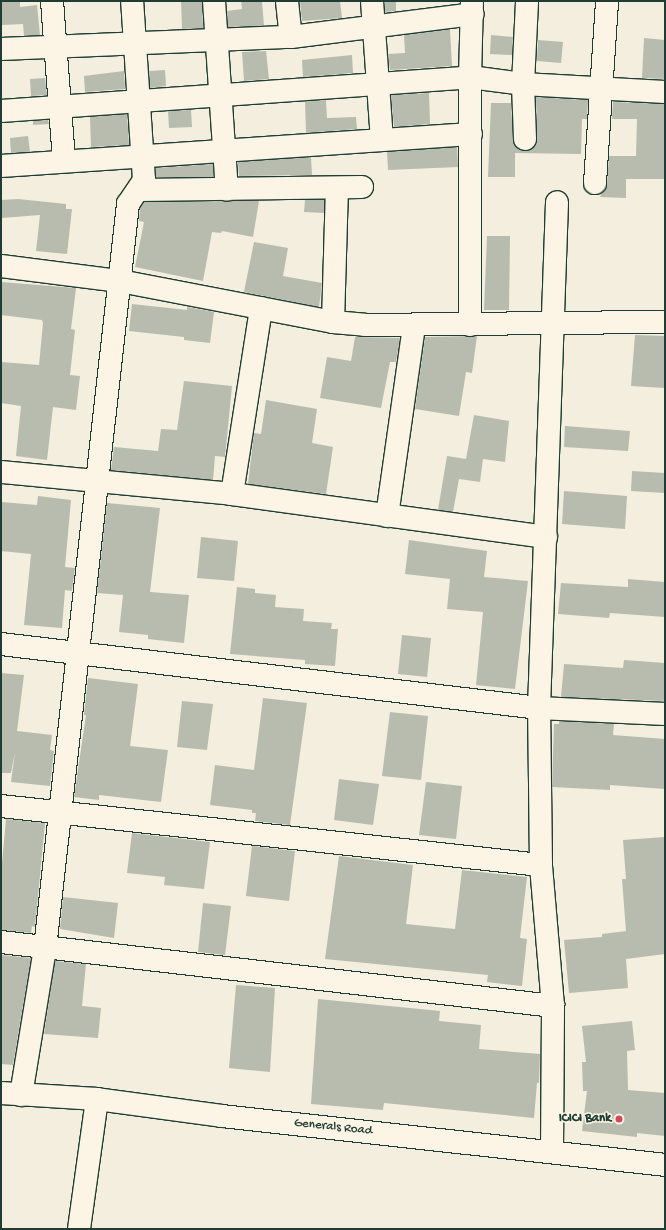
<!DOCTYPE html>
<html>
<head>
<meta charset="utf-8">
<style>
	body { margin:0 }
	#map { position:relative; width:666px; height:1230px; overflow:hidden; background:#f3eede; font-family:"Gochi Hand",sans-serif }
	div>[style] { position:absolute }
	.building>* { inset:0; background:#b8bcae }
	.roads { filter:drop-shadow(1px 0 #1f3d34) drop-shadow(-1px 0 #1f3d34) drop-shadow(0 1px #1f3d34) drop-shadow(0 -1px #1f3d34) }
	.minor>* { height:22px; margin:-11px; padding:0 11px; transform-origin:11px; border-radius:11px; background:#fcf5e5 }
	.tertiary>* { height:22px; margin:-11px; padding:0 11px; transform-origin:11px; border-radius:11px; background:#fcf5e5 }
	.dots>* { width:11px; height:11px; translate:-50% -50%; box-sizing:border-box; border:2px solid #fcf5e5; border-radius:50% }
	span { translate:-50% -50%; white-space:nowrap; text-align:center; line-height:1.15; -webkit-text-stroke:3px #fcf5e5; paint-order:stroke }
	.poi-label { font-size:13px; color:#1f3d34; font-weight:700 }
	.right { translate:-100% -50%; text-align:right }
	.street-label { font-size:13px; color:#1f3d34 }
	.frame { position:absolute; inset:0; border:2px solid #1f3d34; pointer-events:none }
</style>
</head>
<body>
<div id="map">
	<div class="building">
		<i style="clip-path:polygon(1px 1px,20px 1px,20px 7px,37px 5px,40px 35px,24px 36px,23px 24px,2px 25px)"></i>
		<i style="clip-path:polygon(181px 1px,202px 1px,203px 28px,182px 29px)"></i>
		<i style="clip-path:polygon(241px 1px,262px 1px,264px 26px,228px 27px,227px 11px,242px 9px)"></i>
		<i style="clip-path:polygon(300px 1px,340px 1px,342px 18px,302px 21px)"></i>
		<i style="clip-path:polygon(385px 1px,396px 1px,396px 11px,385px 12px)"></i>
		<i style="clip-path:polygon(450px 29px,452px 66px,390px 70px,388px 54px,405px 53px,404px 35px)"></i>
		<i style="clip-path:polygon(491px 35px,513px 37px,512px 55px,490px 54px)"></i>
		<i style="clip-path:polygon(644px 38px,665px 40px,665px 79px,642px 78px)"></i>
		<i style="clip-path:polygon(538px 40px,563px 42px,561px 63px,537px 61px)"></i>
		<i style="clip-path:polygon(266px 51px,269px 79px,244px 81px,242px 52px)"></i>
		<i style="clip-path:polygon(352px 55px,353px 73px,303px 77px,302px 60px)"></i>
		<i style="clip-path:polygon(165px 70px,166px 86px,150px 88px,149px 71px)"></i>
		<i style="clip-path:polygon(124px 71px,125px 89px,85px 92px,84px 76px)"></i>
		<i style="clip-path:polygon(45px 78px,47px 95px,31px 96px,30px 79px)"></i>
		<i style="clip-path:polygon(429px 93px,430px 124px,394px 127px,391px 95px)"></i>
		<i style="clip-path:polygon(536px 97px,588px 100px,587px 119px,582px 119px,581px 154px,515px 153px,515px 177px,488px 177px,491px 103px,511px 103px,513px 140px,519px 150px,526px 151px,536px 145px,537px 139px)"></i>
		<i style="clip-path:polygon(326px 100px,327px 118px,356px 117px,357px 129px,306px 133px,305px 101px)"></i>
		<i style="clip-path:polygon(613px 102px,665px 104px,665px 179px,626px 179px,626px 198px,600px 197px,607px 184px,609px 156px,636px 156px,637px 119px,612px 119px)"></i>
		<i style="clip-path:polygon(191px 110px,192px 127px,169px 128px,168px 111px)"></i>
		<i style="clip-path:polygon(127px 114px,129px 145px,91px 147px,90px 117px)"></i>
		<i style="clip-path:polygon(48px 120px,49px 124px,33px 125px,33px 121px)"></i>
		<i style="clip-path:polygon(28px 136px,30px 152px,11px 153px,10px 138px)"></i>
		<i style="clip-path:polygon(457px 147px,458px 167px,388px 170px,387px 152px)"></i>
		<i style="clip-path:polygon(311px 157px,312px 175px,239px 176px,238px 162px)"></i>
		<i style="clip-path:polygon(213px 164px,214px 177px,156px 177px,156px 168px)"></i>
		<i style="clip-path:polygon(18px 199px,66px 204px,66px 209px,72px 209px,67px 254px,36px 251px,40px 215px,1px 218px,1px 200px)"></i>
		<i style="clip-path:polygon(305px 200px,324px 200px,324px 213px,304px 212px)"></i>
		<i style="clip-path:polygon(222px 201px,259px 201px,253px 237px,222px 231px,221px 233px,212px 232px,203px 281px,135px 267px,144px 222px,139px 221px,140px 208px,144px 202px)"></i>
		<i style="clip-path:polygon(487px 236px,510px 236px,509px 310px,484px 310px)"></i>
		<i style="clip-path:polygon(254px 242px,288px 248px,283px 276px,322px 283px,319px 307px,244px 292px)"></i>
		<i style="clip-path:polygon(1px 282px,76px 288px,71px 329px,75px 330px,70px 375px,80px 376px,76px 410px,53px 407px,47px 460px,16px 456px,21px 406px,1px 403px,1px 362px,39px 365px,43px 323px,42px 320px,1px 315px)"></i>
		<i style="clip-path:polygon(132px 304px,187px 310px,187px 307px,214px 312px,210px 343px,184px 340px,184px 337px,129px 331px)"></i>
		<i style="clip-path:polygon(635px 335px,665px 336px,665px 388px,631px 386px)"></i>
		<i style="clip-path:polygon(477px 336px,472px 373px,466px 372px,459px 416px,415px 409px,425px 337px)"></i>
		<i style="clip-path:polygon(355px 337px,400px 338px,396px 362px,390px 362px,381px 408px,320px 398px,327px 357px,351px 361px)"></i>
		<i style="clip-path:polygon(184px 381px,232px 386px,225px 457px,215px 456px,213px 480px,111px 470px,114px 447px,158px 451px,161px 429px,177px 430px)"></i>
		<i style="clip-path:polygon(266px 400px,317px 409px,312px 443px,333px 447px,326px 494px,248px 484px,254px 433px,261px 434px)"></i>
		<i style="clip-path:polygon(474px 415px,509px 421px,505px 462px,483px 459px,480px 482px,459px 479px,453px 512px,438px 510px,447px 456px,466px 459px)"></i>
		<i style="clip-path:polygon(565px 426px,630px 431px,628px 451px,564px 447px)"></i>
		<i style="clip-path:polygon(632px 471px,665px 473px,665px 493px,631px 491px)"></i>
		<i style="clip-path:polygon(564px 491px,627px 496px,625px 529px,562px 524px)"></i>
		<i style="clip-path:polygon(38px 496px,71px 500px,65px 567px,75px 568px,72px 591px,65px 590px,62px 628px,24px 625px,31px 554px,1px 551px,1px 502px,37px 505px)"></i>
		<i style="clip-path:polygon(107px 503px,160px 508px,150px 592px,189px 595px,184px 643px,148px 639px,148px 635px,119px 632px,123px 595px,97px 593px)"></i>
		<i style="clip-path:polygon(201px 537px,238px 541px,234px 581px,197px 578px)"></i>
		<i style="clip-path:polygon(409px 540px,487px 551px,484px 577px,528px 581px,515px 689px,476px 685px,483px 612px,447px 609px,450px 579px,405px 574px)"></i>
		<i style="clip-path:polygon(628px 579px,665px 582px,665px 617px,610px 613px,609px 618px,558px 614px,561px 583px,628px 587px)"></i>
		<i style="clip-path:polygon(237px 587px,255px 589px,255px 593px,276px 595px,275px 607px,304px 609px,303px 621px,332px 623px,331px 629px,338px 629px,335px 666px,305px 664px,305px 660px,230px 654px)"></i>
		<i style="clip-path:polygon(402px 635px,431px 638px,427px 677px,398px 674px)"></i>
		<i style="clip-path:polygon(624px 660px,665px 663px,665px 701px,561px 697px,564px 664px,623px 668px)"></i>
		<i style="clip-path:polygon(1px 673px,24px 675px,17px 731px,52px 735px,50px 750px,54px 751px,50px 786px,11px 782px,15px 752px,11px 773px,1px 773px)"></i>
		<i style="clip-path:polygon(88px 678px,138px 684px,130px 746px,168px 750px,161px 802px,99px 795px,99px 800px,74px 797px,86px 715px,84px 715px)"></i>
		<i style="clip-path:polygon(263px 698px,307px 703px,290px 825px,255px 821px,256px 813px,252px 813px,252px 810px,210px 805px,215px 765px,254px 770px)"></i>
		<i style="clip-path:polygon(182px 701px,213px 704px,207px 750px,177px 747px)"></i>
		<i style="clip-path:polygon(390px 712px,428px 716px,421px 780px,382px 776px)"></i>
		<i style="clip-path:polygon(559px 721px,614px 724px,613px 735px,665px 739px,665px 789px,610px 785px,610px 790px,552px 787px,554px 724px,559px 724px)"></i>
		<i style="clip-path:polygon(339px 779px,379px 784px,373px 825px,334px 820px)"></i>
		<i style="clip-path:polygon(426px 782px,462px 786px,456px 839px,419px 835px)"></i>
		<i style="clip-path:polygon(6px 819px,45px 823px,35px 927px,32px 926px,31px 933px,1px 930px,1px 874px)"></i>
		<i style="clip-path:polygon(132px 833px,210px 842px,204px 889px,164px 885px,165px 877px,127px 873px)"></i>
		<i style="clip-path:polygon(665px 837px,665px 954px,626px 959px,628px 988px,569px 993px,564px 940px,602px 937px,602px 934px,626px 931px,622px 879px,626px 879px,623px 840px)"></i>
		<i style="clip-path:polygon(252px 846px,295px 851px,289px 901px,246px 896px)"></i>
		<i style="clip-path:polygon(339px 856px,413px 865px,406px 924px,455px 929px,462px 870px,527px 877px,520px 938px,527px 939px,522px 986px,487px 982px,488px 975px,325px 959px)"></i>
		<i style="clip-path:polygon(63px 897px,118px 903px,114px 938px,60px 929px)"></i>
		<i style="clip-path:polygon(203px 903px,231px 906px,225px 955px,198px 952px)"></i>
		<i style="clip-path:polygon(1px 955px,31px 958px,13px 1065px,1px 1064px)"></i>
		<i style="clip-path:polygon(55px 961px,86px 964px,82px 1006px,101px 1008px,98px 1038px,44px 1034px)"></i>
		<i style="clip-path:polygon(236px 985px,275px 988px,270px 1072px,229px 1068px)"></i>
		<i style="clip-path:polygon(318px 999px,440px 1011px,439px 1021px,481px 1025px,479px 1049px,540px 1054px,539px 1083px,537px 1083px,534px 1118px,384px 1103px,383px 1110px,311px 1104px)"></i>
		<i style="clip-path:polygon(632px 1021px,635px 1050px,627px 1051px,628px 1090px,665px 1093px,665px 1136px,637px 1133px,637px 1137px,582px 1131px,587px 1091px,583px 1091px,582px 1062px,586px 1062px,582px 1026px)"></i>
	</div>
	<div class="roads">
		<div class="minor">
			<i style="left:52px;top:1px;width:159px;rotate:85.7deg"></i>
			<i style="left:214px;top:1px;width:189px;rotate:86.1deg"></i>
			<i style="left:287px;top:1px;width:36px;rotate:84deg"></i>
			<i style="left:372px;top:1px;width:139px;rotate:85.9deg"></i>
			<i style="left:472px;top:1px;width:76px;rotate:91.5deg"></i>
			<i style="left:470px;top:77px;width:53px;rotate:7.5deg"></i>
			<i style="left:523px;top:84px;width:142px;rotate:3.2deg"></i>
			<i style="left:1px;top:49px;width:290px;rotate:-2.4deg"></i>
			<i style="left:291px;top:37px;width:183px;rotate:-7.2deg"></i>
			<i style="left:1px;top:111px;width:470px;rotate:-4.1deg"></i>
			<i style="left:470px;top:77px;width:248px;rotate:90deg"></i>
			<i style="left:525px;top:139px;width:55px;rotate:-92.1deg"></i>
			<i style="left:523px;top:84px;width:83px;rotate:-87.2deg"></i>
			<i style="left:1px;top:166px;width:471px;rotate:-3.9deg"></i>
			<i style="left:595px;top:183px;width:182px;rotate:-86.2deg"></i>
			<i style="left:140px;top:190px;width:222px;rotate:-0.8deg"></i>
			<i style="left:1px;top:266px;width:120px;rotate:7.2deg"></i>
			<i style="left:120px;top:281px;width:217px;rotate:10.9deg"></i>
			<i style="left:333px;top:322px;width:32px;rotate:5deg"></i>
			<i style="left:365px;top:325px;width:300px;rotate:-0.6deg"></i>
			<i style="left:333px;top:322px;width:134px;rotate:-88.3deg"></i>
			<i style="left:1px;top:472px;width:232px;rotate:5.4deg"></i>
			<i style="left:232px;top:494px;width:317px;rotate:7.8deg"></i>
			<i style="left:232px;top:494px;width:188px;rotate:-81.1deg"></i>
			<i style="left:387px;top:516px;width:192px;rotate:-81.9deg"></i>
			<i style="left:1px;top:644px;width:542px;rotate:6.78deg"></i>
			<i style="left:539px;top:708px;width:126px;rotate:2.7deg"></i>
			<i style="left:1px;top:806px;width:543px;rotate:6.24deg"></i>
			<i style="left:1px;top:942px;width:556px;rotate:6.61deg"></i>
			<i style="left:21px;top:1095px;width:149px;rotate:-80.7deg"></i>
			<i style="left:45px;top:948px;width:749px;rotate:-83.63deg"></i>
			<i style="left:128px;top:204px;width:29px;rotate:-56deg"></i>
			<i style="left:144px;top:180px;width:179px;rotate:-93.8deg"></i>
			<i style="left:552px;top:1152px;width:146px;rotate:-89.6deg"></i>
			<i style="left:553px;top:1006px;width:142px;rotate:-94.9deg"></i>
			<i style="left:541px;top:865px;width:157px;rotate:-90.7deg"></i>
			<i style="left:539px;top:708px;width:506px;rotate:-87.96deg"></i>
			<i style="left:79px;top:1229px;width:131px;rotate:-82.1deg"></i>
		</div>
		<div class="tertiary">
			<i style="left:1px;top:1093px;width:96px;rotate:3.6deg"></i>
			<i style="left:97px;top:1099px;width:126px;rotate:7.7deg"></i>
			<i style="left:222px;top:1116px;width:446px;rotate:6.3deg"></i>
		</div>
	</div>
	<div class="dots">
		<i style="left:619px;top:1119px;background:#d1495b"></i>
	</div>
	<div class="poi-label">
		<span class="right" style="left:611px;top:1119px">ICICI Bank</span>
	</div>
	<div class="street-label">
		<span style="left:333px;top:1128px;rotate:6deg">Generals Road</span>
	</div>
	<div class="frame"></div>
</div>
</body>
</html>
